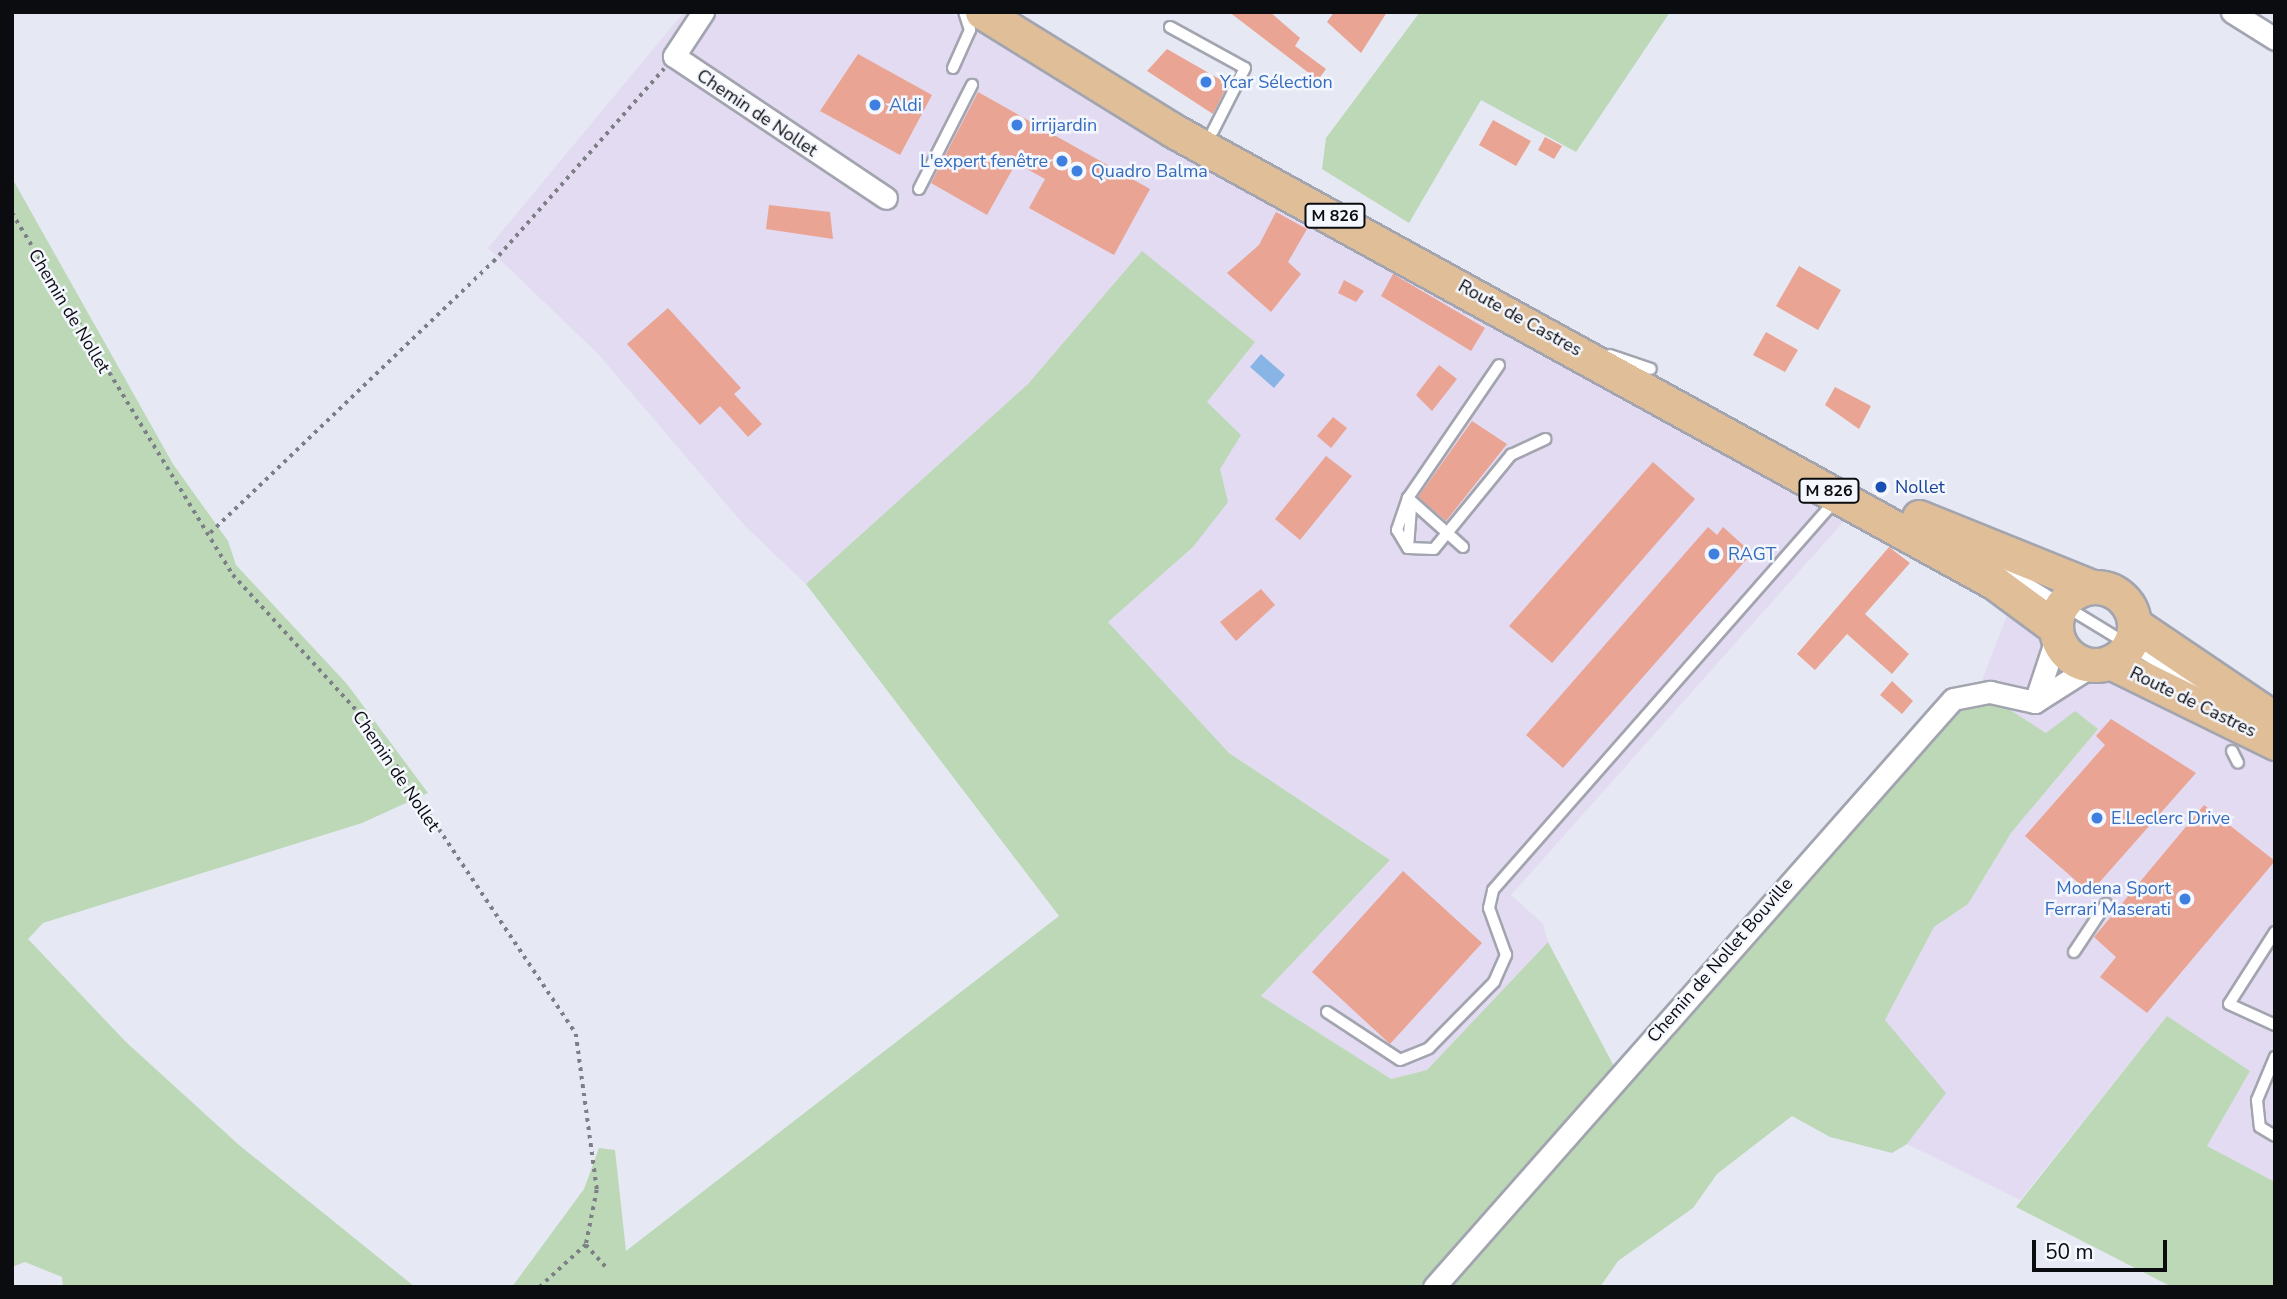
<!DOCTYPE html>
<html>
<head>
<meta charset="utf-8">
<style>
	body { margin:0 }
	#map { position:relative; width:2287px; height:1299px; overflow:hidden; background:#e6e9f4; font-family:"Nunito Sans",sans-serif }
	div>[style] { position:absolute }
	.commercial>* { inset:0; background:#e3dbf1 }
	.green>* { inset:0; background:#bcd8b7 }
	.water>* { inset:0; background:#88b5e6 }
	.building>* { inset:0; background:#e9a494 }
	.path>* { height:3.5px; margin-top:-1.75px; transform-origin:0; background:repeating-linear-gradient(90deg,#7d7f87 0 3.5px,transparent 0 8.5px) }
	.roads { filter:drop-shadow(2px 0 #a2a5af) drop-shadow(-2px 0 #a2a5af) drop-shadow(0 2px #a2a5af) drop-shadow(0 -2px #a2a5af) }
	.service>* { height:10px; margin:-5px; padding:0 5px; transform-origin:5px; border-radius:5px; background:#fff }
	.minor>* { height:21px; margin:-10.5px; padding:0 10.5px; transform-origin:10.5px; border-radius:10.5px; background:#fff }
	.primary>* { height:33px; margin:-16.5px; padding:0 16.5px; transform-origin:16.5px; border-radius:16.5px; background:#dfbe98 }
	.primary>.ring { margin:-16.5px; padding:0; box-sizing:content-box; background:none; border:33px solid #dfbe98; border-radius:50% }
	.dots>* { width:19px; height:19px; translate:-50% -50%; box-sizing:border-box; border:4px solid #f4f7fd; border-radius:50% }
	span { translate:-50% -50%; white-space:nowrap; text-align:center; line-height:1.15; -webkit-text-stroke:5px #f4f7fd; paint-order:stroke }
	.shield-label span { padding:2px 5px; background:#f4f7fd; border:2px solid; border-radius:5px; -webkit-text-stroke-width:0 }
	.shield-label { font-size:16px; color:#0b0c10; font-weight:700 }
	.shop-label { font-size:18px; color:#366cbe }
	.left { translate:0 -50%; text-align:left }
	.right { translate:-100% -50%; text-align:right }
	.street-label { font-size:18px; color:#0b0c10 }
	.transit-label { font-size:18px; color:#164399 }
	.frame { position:absolute; inset:0; border:14px solid #0b0c10; pointer-events:none }
	.scale { position:absolute; left:2032px; top:1240px; width:135px; height:32px; box-sizing:border-box; border:4px solid #0b0c10; border-top:0; padding-left:9px; font-size:21px; line-height:24px; white-space:nowrap; color:#0b0c10; -webkit-text-stroke:5px #f4f7fd; paint-order:stroke }
</style>
</head>
<body>
<div id="map">
	<div class="commercial">
		<i style="clip-path:polygon(684px 12px,949px 12px,1845px 520px,1511px 895px,1543px 924px,1548px 942px,1427px 1070px,1391px 1079px,1261px 996px,1390px 860px,1229px 753px,1108px 622px,1193px 547px,1220px 469px,1207px 402px,1255px 342px,1142px 252px,1028px 384px,806px 584px,745px 526px,599px 355px,488px 248px)"></i>
		<i style="clip-path:polygon(2007px 615px,2275px 761px,2275px 1182px,2207px 1146px,2250px 1071px,2167px 1016px,2020px 1200px,1907px 1144px,1945px 1093px,1885px 1020px,1934px 927px,1968px 904px,2011px 833px,2098px 729px,2046px 733px,2007px 708px,1975px 699px)"></i>
	</div>
	<div class="green">
		<i style="clip-path:polygon(1420px 12px,1670px 12px,1576px 152px,1481px 100px,1409px 223px,1322px 169px,1326px 138px)"></i>
		<i style="clip-path:polygon(12px 178px,173px 464px,228px 541px,236px 565px,347px 684px,428px 793px,362px 823px,43px 923px,28px 939px,126px 1042px,239px 1145px,415px 1287px,63px 1287px,62px 1277px,25px 1262px,12px 1267px)"></i>
		<i style="clip-path:polygon(1142px 251px,1255px 342px,1207px 402px,1241px 435px,1220px 469px,1228px 502px,1193px 547px,1108px 622px,1229px 753px,1390px 860px,1261px 996px,1391px 1079px,1427px 1070px,1548px 942px,1616px 1070px,1422px 1287px,512px 1287px,584px 1189px,599px 1148px,615px 1150px,626px 1251px,1059px 916px,806px 584px,1028px 384px)"></i>
		<i style="clip-path:polygon(1975px 699px,2007px 708px,2046px 733px,2075px 711px,2098px 729px,2011px 833px,1968px 904px,1934px 927px,1885px 1020px,1946px 1093px,1907px 1144px,1892px 1153px,1830px 1137px,1792px 1116px,1717px 1174px,1693px 1208px,1618px 1261px,1600px 1287px,1445px 1287px,1950px 715px)"></i>
		<i style="clip-path:polygon(2167px 1016px,2250px 1071px,2207px 1146px,2275px 1182px,2275px 1287px,2172px 1287px,2016px 1207px)"></i>
	</div>
	<div class="water">
		<i style="clip-path:polygon(1261px 354px,1285px 375px,1274px 388px,1250px 367px)"></i>
	</div>
	<div class="building">
		<i style="clip-path:polygon(1229px 12px,1270px 12px,1300px 38px,1295px 46px,1326px 69px,1318px 80px)"></i>
		<i style="clip-path:polygon(1334px 12px,1387px 12px,1361px 53px,1327px 22px)"></i>
		<i style="clip-path:polygon(1167px 49px,1228px 84px,1213px 114px,1147px 71px)"></i>
		<i style="clip-path:polygon(858px 54px,932px 95px,900px 155px,820px 111px)"></i>
		<i style="clip-path:polygon(978px 92px,1150px 189px,1114px 255px,1029px 208px,1045px 179px,1016px 163px,987px 215px,931px 183px)"></i>
		<i style="clip-path:polygon(1493px 120px,1531px 141px,1516px 166px,1479px 145px)"></i>
		<i style="clip-path:polygon(1545px 137px,1562px 146px,1554px 159px,1538px 150px)"></i>
		<i style="clip-path:polygon(769px 205px,830px 212px,833px 239px,766px 229px)"></i>
		<i style="clip-path:polygon(1276px 212px,1307px 229px,1288px 262px,1301px 274px,1271px 312px,1227px 273px,1259px 245px)"></i>
		<i style="clip-path:polygon(1799px 266px,1841px 290px,1818px 330px,1776px 306px)"></i>
		<i style="clip-path:polygon(1393px 274px,1485px 328px,1471px 351px,1381px 296px)"></i>
		<i style="clip-path:polygon(1344px 280px,1364px 291px,1356px 302px,1338px 293px)"></i>
		<i style="clip-path:polygon(668px 308px,741px 388px,734px 394px,762px 424px,748px 437px,720px 406px,700px 425px,627px 344px)"></i>
		<i style="clip-path:polygon(1766px 332px,1798px 350px,1785px 372px,1753px 355px)"></i>
		<i style="clip-path:polygon(1439px 365px,1457px 379px,1432px 411px,1416px 395px)"></i>
		<i style="clip-path:polygon(1835px 387px,1871px 406px,1859px 429px,1825px 405px)"></i>
		<i style="clip-path:polygon(1333px 417px,1347px 428px,1331px 448px,1317px 436px)"></i>
		<i style="clip-path:polygon(1472px 421px,1507px 444px,1446px 521px,1418px 497px)"></i>
		<i style="clip-path:polygon(1326px 456px,1352px 476px,1300px 540px,1275px 519px)"></i>
		<i style="clip-path:polygon(1653px 462px,1695px 499px,1552px 663px,1509px 626px)"></i>
		<i style="clip-path:polygon(1708px 527px,1717px 535px,1723px 527px,1752px 553px,1563px 768px,1526px 735px)"></i>
		<i style="clip-path:polygon(1889px 547px,1910px 563px,1865px 614px,1909px 654px,1892px 674px,1847px 634px,1815px 670px,1797px 654px)"></i>
		<i style="clip-path:polygon(1261px 589px,1275px 605px,1236px 641px,1220px 622px)"></i>
		<i style="clip-path:polygon(1892px 681px,1913px 701px,1902px 714px,1880px 695px)"></i>
		<i style="clip-path:polygon(2111px 719px,2196px 773px,2090px 893px,2025px 836px,2105px 745px,2096px 736px)"></i>
		<i style="clip-path:polygon(2204px 805px,2275px 861px,2147px 1013px,2100px 977px,2116px 957px,2094px 937px)"></i>
		<i style="clip-path:polygon(1403px 871px,1482px 943px,1390px 1044px,1312px 972px)"></i>
	</div>
	<div class="path">
		<i style="left:12px;top:213px;width:424px;rotate:58.6deg"></i>
		<i style="left:233px;top:575px;width:200px;rotate:47.6deg"></i>
		<i style="left:368px;top:723px;width:374px;rotate:56.2deg"></i>
		<i style="left:576px;top:1034px;width:157px;rotate:82.3deg"></i>
		<i style="left:597px;top:1190px;width:56px;rotate:101.3deg"></i>
		<i style="left:586px;top:1245px;width:62px;rotate:137.6deg"></i>
		<i style="left:210px;top:533px;width:392px;rotate:-43.8deg"></i>
		<i style="left:493px;top:262px;width:258px;rotate:-48.5deg"></i>
		<i style="left:586px;top:1245px;width:30px;rotate:48deg"></i>
	</div>
	<div class="roads">
		<div class="service">
			<i style="left:1170px;top:27px;width:85px;rotate:28.7deg"></i>
			<i style="left:1245px;top:68px;width:71px;rotate:116.9deg"></i>
			<i style="left:953px;top:68px;width:42px;rotate:-65.9deg"></i>
			<i style="left:970px;top:30px;width:19px;rotate:-108deg"></i>
			<i style="left:919px;top:189px;width:117px;rotate:-63deg"></i>
			<i style="left:1610px;top:355px;width:43px;rotate:18.9deg"></i>
			<i style="left:1408px;top:498px;width:34px;rotate:109deg"></i>
			<i style="left:1397px;top:530px;width:21px;rotate:59deg"></i>
			<i style="left:1408px;top:548px;width:26px;rotate:2deg"></i>
			<i style="left:1434px;top:549px;width:122px;rotate:-50.7deg"></i>
			<i style="left:1511px;top:455px;width:38px;rotate:-25deg"></i>
			<i style="left:1463px;top:547px;width:74px;rotate:-138.3deg"></i>
			<i style="left:1408px;top:498px;width:161px;rotate:-55.6deg"></i>
			<i style="left:1408px;top:548px;width:41px;rotate:-85.8deg"></i>
			<i style="left:2004px;top:569px;width:235px;rotate:31.3deg"></i>
			<i style="left:2232px;top:751px;width:13px;rotate:63deg"></i>
			<i style="left:2275px;top:932px;width:85px;rotate:122.6deg"></i>
			<i style="left:2229px;top:1004px;width:51px;rotate:24.5deg"></i>
			<i style="left:2074px;top:952px;width:58px;rotate:-56.3deg"></i>
			<i style="left:1327px;top:1012px;width:87px;rotate:33.3deg"></i>
			<i style="left:1400px;top:1060px;width:31px;rotate:-22deg"></i>
			<i style="left:1429px;top:1048px;width:93px;rotate:-45.4deg"></i>
			<i style="left:1494px;top:982px;width:30px;rotate:-66deg"></i>
			<i style="left:1506px;top:955px;width:50px;rotate:-109.9deg"></i>
			<i style="left:1489px;top:908px;width:18px;rotate:-77deg"></i>
			<i style="left:1493px;top:890px;width:517px;rotate:-48.69deg"></i>
			<i style="left:2275px;top:1057px;width:47px;rotate:112.7deg"></i>
			<i style="left:2257px;top:1100px;width:27px;rotate:84deg"></i>
			<i style="left:2260px;top:1127px;width:17px;rotate:31deg"></i>
		</div>
		<div class="minor">
			<i style="left:703px;top:12px;width:53px;rotate:123.4deg"></i>
			<i style="left:674px;top:56px;width:255px;rotate:33.8deg"></i>
			<i style="left:2232px;top:12px;width:51px;rotate:32.1deg"></i>
			<i style="left:2035px;top:702px;width:70px;rotate:-71.6deg"></i>
			<i style="left:1434px;top:1287px;width:784px;rotate:-48.57deg"></i>
			<i style="left:1953px;top:699px;width:38px;rotate:-11deg"></i>
			<i style="left:1990px;top:692px;width:46px;rotate:12.5deg"></i>
			<i style="left:2035px;top:702px;width:69px;rotate:-32.5deg"></i>
		</div>
		<div class="primary">
			<i style="left:982px;top:12px;width:226px;rotate:31.8deg"></i>
			<i style="left:1174px;top:131px;width:937px;rotate:28.83deg"></i>
			<i style="left:1995px;top:583px;width:76px;rotate:36.4deg"></i>
			<i style="left:1919px;top:517px;width:187px;rotate:22deg"></i>
			<i class="ring" style="left:2056px;top:587px;width:45px;height:45px"></i>
			<i style="left:2134px;top:624px;width:170px;rotate:34deg"></i>
			<i style="left:2110px;top:662px;width:184px;rotate:26.1deg"></i>
		</div>
	</div>
	<div class="dots">
		<i style="left:1206px;top:82px;background:#3f7fe0"></i>
		<i style="left:875px;top:105px;background:#3f7fe0"></i>
		<i style="left:1017px;top:125px;background:#3f7fe0"></i>
		<i style="left:1062px;top:161px;background:#3f7fe0"></i>
		<i style="left:1077px;top:171px;background:#3f7fe0"></i>
		<i style="left:1881px;top:487px;background:#1a4fb4"></i>
		<i style="left:1714px;top:554px;background:#3f7fe0"></i>
		<i style="left:2097px;top:818px;background:#3f7fe0"></i>
		<i style="left:2185px;top:899px;background:#3f7fe0"></i>
	</div>
	<div class="shield-label">
		<span style="left:1335px;top:216px">M 826</span>
		<span style="left:1829px;top:491px">M 826</span>
	</div>
	<div class="shop-label">
		<span class="left" style="left:1220px;top:82px">Ycar Sélection</span>
		<span class="left" style="left:889px;top:105px">Aldi</span>
		<span class="left" style="left:1031px;top:125px">irrijardin</span>
		<span class="right" style="left:1048px;top:161px">L'expert fenêtre</span>
		<span class="left" style="left:1091px;top:171px">Quadro Balma</span>
		<span class="left" style="left:1728px;top:554px">RAGT</span>
		<span class="left" style="left:2111px;top:818px">E.Leclerc Drive</span>
		<span class="right" style="left:2171px;top:899px">Modena Sport<br>Ferrari Maserati</span>
	</div>
	<div class="street-label">
		<span style="left:757px;top:113px;rotate:34deg">Chemin de Nollet</span>
		<span style="left:69px;top:311px;rotate:59deg">Chemin de Nollet</span>
		<span style="left:1520px;top:318px;rotate:29deg">Route de Castres</span>
		<span style="left:2193px;top:702px;rotate:26deg">Route de Castres</span>
		<span style="left:396px;top:771px;rotate:56deg">Chemin de Nollet</span>
		<span style="left:1720px;top:960px;rotate:-49deg">Chemin de Nollet Bouville</span>
	</div>
	<div class="transit-label">
		<span class="left" style="left:1895px;top:487px">Nollet</span>
	</div>
	<div class="frame"></div>
	<div class="scale">50 m</div>
</div>
</body>
</html>
